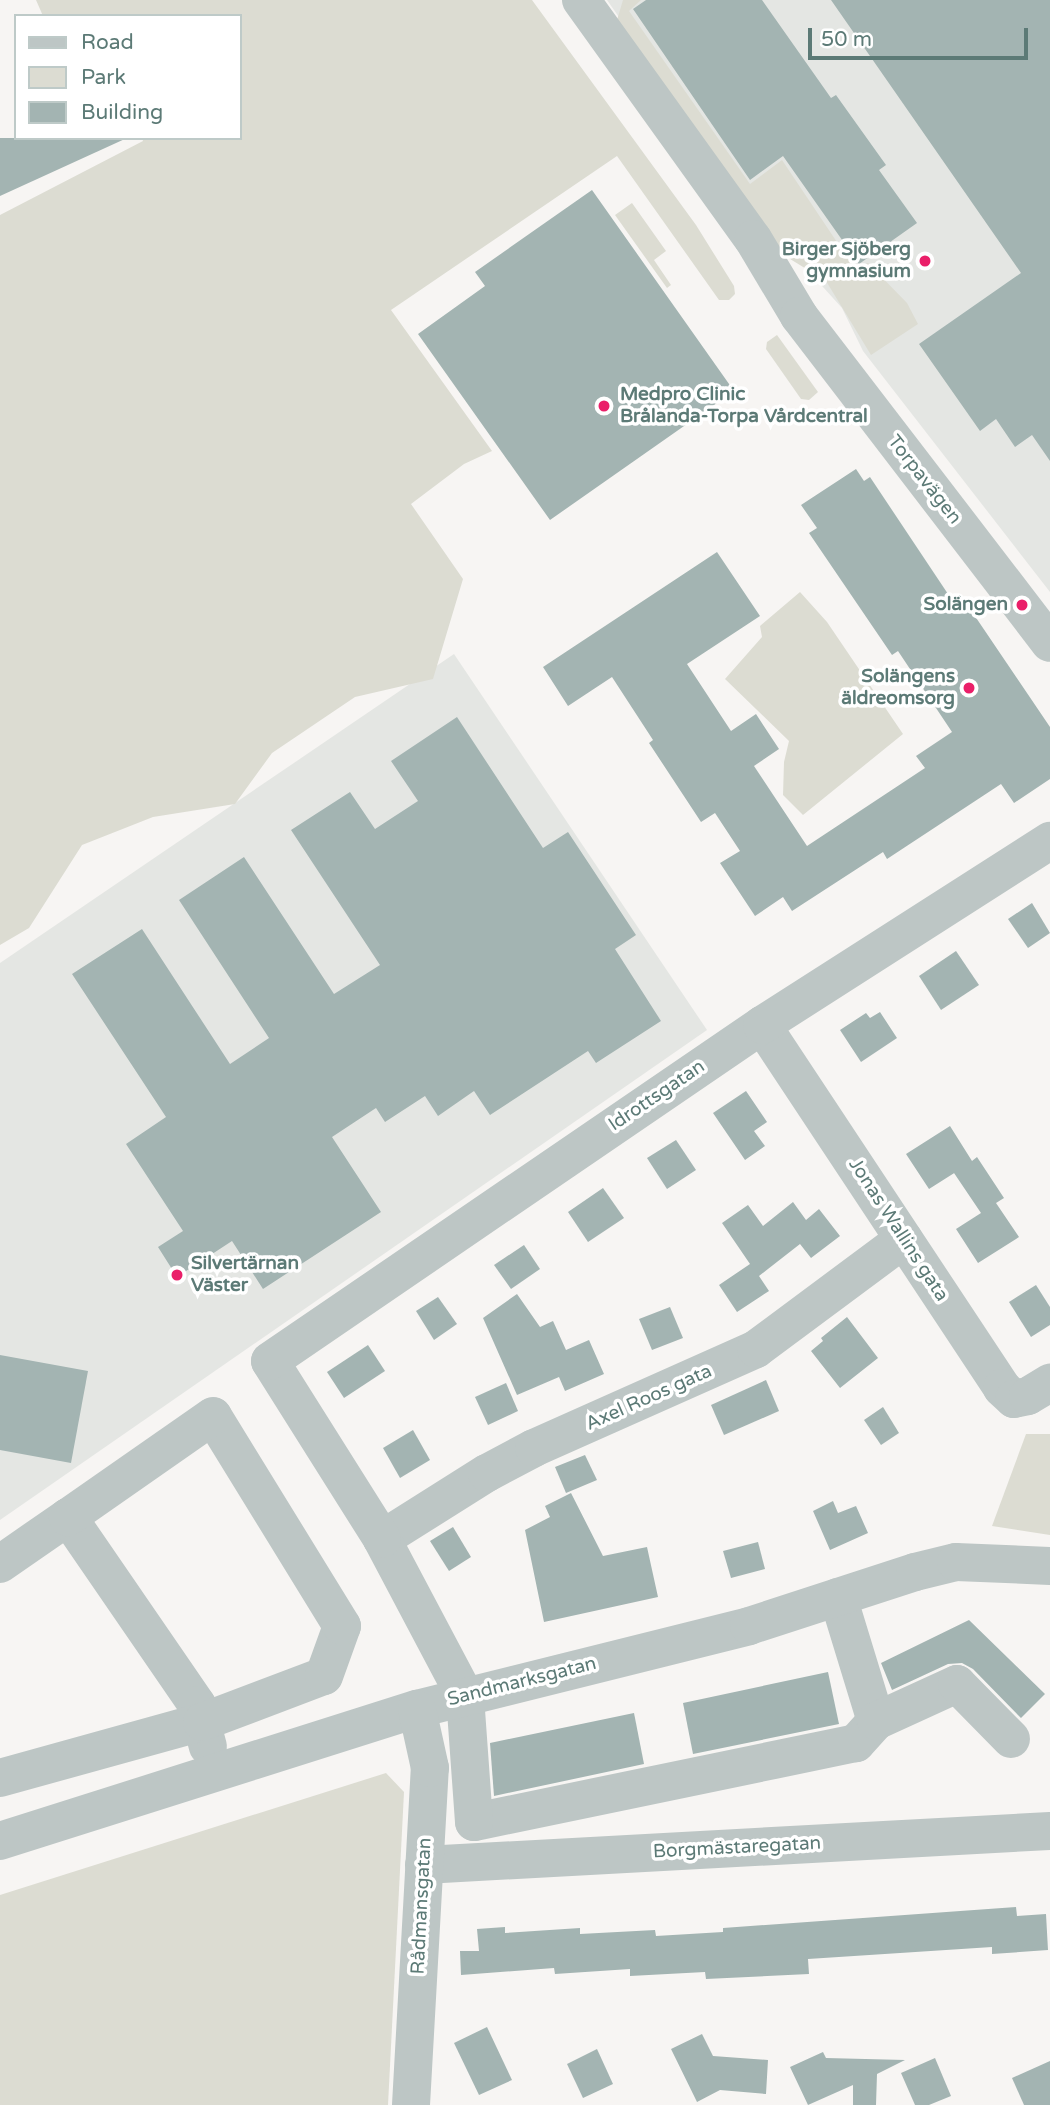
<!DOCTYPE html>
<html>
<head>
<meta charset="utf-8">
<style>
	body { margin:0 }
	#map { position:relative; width:1050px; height:2105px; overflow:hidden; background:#f7f5f3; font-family:"Varela Round",sans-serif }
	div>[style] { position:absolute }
	.built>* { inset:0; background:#e4e6e3 }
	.green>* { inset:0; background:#dcdcd2 }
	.building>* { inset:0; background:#a3b4b2 }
	.minor>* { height:38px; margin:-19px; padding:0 19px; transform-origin:19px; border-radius:19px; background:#bdc6c5 }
	.dots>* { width:19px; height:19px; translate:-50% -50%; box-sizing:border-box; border:4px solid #fff; border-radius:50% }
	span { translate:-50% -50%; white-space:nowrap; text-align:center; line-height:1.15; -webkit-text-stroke:7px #fff; paint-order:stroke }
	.poi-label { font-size:19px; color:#5c7a76; font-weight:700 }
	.right { translate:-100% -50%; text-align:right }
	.left { translate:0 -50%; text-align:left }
	.street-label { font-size:19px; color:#5c7a76 }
	.legend { position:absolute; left:14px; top:14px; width:228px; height:126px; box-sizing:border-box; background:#fff; border:2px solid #becac8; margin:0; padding:9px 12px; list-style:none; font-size:21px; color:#5c7a76 }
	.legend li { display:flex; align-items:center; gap:14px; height:35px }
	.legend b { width:35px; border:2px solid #becac8 }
	.scale { position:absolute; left:808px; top:28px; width:220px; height:32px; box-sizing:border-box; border:4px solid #5c7a76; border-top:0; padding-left:9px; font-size:21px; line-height:24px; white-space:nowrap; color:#5c7a76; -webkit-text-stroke:5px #fff; paint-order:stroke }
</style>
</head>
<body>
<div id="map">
	<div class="built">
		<i style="clip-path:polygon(607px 0,1050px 0,1050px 592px,863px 351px,842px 308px,757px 214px)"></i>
		<i style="clip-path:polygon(454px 654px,707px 1030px,0 1520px,0 963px)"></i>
	</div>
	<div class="green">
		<i style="clip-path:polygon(36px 0,532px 0,696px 225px,734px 286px,735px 294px,729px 300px,719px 300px,617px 156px,391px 310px,492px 451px,464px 464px,411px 504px,463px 579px,433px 679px,355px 697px,272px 753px,235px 804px,153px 817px,82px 845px,29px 928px,0 945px,0 215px,143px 141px,142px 138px,240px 138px,240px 16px,43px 16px)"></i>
		<i style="clip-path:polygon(623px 0,641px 0,629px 11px,750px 184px,782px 160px,855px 269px,868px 263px,907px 303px,918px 324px,871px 355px,826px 281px,777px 251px,614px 30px)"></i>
		<i style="clip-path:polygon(632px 203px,666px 251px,654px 260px,671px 285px,667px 288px,615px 215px)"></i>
		<i style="clip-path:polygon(777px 335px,818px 392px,809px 400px,801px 399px,766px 349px,767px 342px)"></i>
		<i style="clip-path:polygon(800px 592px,827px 622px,903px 734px,803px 815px,783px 795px,784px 762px,789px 741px,725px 679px,762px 637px,760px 626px)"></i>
		<i style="clip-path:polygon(1026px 1434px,1050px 1434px,1050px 1535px,992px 1526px)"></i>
		<i style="clip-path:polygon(386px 1773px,404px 1792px,388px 2105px,0 2105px,0 1895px)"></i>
	</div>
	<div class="building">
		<i style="clip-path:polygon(646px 0,762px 0,831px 98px,836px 95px,886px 165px,879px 170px,917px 223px,859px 264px,783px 156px,750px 180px,633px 9px)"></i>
		<i style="clip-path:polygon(831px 0,1050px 0,1050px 461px,1032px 435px,1015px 447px,996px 419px,980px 431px,919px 344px,1021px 273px)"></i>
		<i style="clip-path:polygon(0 138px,127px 138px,0 196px)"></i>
		<i style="clip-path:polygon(592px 190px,734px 391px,550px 520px,418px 334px,485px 286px,475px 272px)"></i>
		<i style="clip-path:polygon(856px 469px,864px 481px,870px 477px,952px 600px,960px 594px,1050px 727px,1050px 779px,1014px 803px,1001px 784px,887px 859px,883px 852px,792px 911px,783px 897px,755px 916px,720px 863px,740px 851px,715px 813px,701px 822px,649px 743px,653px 740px,612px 677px,568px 706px,543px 667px,717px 552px,760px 616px,687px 664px,731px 731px,756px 714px,779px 749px,754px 766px,807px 846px,925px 768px,916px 756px,952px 732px,898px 651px,892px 655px,809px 533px,817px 528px,801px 505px)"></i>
		<i style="clip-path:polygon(457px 717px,543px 848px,568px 832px,636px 935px,615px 949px,661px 1021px,596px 1063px,588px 1051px,490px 1115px,474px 1091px,438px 1116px,425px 1096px,385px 1122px,376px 1108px,332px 1137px,381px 1212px,263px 1289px,232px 1241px,177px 1277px,158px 1247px,183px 1231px,126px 1144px,166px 1117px,72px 974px,142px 929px,230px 1064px,269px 1038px,179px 900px,244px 857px,334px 994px,380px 965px,291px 830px,350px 792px,375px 829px,418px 801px,391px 761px)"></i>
		<i style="clip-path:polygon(1032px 903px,1050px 933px,1028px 948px,1008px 919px)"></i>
		<i style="clip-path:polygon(956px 951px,979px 985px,941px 1010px,919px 976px)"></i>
		<i style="clip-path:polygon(880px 1012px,897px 1038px,861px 1062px,840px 1030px,866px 1013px,870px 1018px)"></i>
		<i style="clip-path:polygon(746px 1091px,767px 1122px,754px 1131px,765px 1146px,745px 1160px,713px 1113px)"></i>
		<i style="clip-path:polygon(950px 1126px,972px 1161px,977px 1157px,1004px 1198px,996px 1203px,1019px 1237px,978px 1263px,956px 1229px,981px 1213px,954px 1173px,959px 1170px,929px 1189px,906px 1154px)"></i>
		<i style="clip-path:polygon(676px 1140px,696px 1170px,667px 1189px,647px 1158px)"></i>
		<i style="clip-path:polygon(603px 1188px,624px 1218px,588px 1242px,568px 1212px)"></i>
		<i style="clip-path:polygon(793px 1202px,806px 1220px,819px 1209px,840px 1236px,811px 1258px,800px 1244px,759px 1276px,769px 1291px,737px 1312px,719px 1285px,750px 1264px,722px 1223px,748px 1205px,763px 1226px)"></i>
		<i style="clip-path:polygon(524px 1245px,540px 1269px,511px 1289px,494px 1265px)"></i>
		<i style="clip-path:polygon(1036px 1285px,1050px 1307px,1050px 1325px,1031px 1337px,1009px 1302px)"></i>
		<i style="clip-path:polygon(517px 1294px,540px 1327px,553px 1321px,566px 1350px,589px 1340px,604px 1374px,565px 1391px,559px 1377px,517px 1395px,483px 1318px)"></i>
		<i style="clip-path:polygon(438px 1297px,457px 1324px,434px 1340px,416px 1311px)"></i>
		<i style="clip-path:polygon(670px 1307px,683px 1338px,652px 1350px,639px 1319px)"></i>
		<i style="clip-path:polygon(847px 1317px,878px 1358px,840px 1388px,811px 1351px,823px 1341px,821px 1338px)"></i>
		<i style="clip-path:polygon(368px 1345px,385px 1371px,344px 1398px,327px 1372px)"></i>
		<i style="clip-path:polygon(0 1355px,88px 1371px,71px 1463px,0 1450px)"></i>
		<i style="clip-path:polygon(766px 1380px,779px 1411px,724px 1435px,711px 1405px)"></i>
		<i style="clip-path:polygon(506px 1383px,518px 1411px,488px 1425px,475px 1397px)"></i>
		<i style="clip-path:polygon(883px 1407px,899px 1433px,881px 1445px,864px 1420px)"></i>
		<i style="clip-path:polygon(413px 1430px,430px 1460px,400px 1478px,383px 1448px)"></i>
		<i style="clip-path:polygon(585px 1455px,597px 1480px,566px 1493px,555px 1467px)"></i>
		<i style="clip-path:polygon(571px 1493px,603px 1556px,647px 1547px,658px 1597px,544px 1622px,525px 1530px,550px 1517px,545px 1506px)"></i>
		<i style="clip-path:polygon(833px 1501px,838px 1513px,856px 1506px,868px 1533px,830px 1550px,813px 1511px)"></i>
		<i style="clip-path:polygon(453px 1527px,471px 1557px,449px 1571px,430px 1541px)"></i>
		<i style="clip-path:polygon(758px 1542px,765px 1569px,731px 1578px,723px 1551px)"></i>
		<i style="clip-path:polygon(969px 1620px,1045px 1694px,1021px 1718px,973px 1669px,962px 1663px,948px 1664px,892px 1690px,881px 1663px)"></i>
		<i style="clip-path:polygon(828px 1672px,839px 1724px,693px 1754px,683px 1703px)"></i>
		<i style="clip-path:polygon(634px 1713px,644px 1764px,494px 1796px,490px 1743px)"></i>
		<i style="clip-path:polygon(1016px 1907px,1017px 1916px,1046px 1914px,1048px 1950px,992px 1954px,992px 1947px,808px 1959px,809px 1974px,706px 1979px,705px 1972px,630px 1976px,630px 1969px,555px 1974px,554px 1968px,461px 1975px,460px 1951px,479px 1951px,477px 1929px,505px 1927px,505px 1933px,580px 1928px,580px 1934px,655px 1930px,656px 1936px,723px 1932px,723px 1928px)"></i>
		<i style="clip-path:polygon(487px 2027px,512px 2080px,479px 2095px,454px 2043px)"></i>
		<i style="clip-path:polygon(702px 2034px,713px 2056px,768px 2060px,766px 2094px,720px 2090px,697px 2102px,671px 2049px)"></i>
		<i style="clip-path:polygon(597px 2049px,613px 2084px,583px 2098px,567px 2064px)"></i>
		<i style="clip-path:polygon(823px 2052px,826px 2058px,905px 2060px,877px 2074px,876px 2105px,853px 2105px,853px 2085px,808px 2105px,790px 2067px)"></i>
		<i style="clip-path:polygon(935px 2058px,951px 2096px,929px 2105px,915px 2105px,901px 2073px)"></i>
		<i style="clip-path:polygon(1050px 2061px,1050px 2105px,1024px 2105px,1012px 2078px)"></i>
	</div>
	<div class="minor">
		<i style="left:581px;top:0;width:294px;rotate:54.3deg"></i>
		<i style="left:753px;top:239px;width:90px;rotate:59.1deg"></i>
		<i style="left:799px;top:316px;width:412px;rotate:52.5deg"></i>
		<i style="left:762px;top:1025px;width:435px;rotate:56.5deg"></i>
		<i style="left:1002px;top:1388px;width:16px;rotate:43deg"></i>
		<i style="left:1014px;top:1399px;width:14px;rotate:-12deg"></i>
		<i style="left:1028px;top:1396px;width:26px;rotate:-31deg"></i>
		<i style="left:382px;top:1539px;width:124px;rotate:-32.2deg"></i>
		<i style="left:487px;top:1473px;width:53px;rotate:-28deg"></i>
		<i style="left:534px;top:1448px;width:243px;rotate:-24deg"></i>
		<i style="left:756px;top:1349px;width:184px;rotate:-36.6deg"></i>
		<i style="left:0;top:1564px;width:83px;rotate:-34.7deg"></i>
		<i style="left:68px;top:1517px;width:228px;rotate:55.5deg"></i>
		<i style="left:197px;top:1705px;width:43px;rotate:75.3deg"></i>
		<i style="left:838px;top:1597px;width:130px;rotate:73deg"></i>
		<i style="left:876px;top:1721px;width:30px;rotate:132deg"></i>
		<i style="left:856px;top:1743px;width:390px;rotate:168.3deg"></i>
		<i style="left:474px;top:1822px;width:126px;rotate:-94.1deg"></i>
		<i style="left:465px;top:1696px;width:178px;rotate:-117.9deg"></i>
		<i style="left:382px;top:1539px;width:210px;rotate:-122.2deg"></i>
		<i style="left:270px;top:1361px;width:596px;rotate:-34.33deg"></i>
		<i style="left:762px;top:1025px;width:342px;rotate:-32.6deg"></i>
		<i style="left:876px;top:1721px;width:89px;rotate:-24.6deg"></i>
		<i style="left:957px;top:1684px;width:77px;rotate:45.5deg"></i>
		<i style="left:0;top:1778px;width:210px;rotate:-15.5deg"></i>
		<i style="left:202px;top:1722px;width:130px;rotate:-20.7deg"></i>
		<i style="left:324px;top:1676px;width:53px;rotate:-70.2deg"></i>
		<i style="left:342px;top:1626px;width:246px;rotate:-121.6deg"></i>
		<i style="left:213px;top:1416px;width:177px;rotate:145.1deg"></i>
		<i style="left:0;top:1841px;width:437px;rotate:-17.6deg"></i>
		<i style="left:417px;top:1709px;width:342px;rotate:-14deg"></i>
		<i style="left:749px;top:1626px;width:175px;rotate:-18deg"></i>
		<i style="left:915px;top:1572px;width:42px;rotate:-13.7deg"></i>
		<i style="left:956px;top:1562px;width:94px;rotate:2.4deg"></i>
		<i style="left:424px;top:1865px;width:627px;rotate:-3.11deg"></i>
		<i style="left:411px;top:2105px;width:338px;rotate:-86.8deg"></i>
		<i style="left:430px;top:1768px;width:60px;rotate:-102.4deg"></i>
	</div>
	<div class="dots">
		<i style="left:925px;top:261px;background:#ea1f69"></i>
		<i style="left:604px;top:406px;background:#ea1f69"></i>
		<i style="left:1022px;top:605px;background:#ea1f69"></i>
		<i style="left:969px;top:688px;background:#ea1f69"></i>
		<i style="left:177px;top:1275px;background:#ea1f69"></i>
	</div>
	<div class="poi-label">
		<span class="right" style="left:911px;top:261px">Birger Sjöberg<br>gymnasium</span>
		<span class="left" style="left:620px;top:406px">Medpro Clinic<br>Brålanda-Torpa Vårdcentral</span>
		<span class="right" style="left:1008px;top:605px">Solängen</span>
		<span class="right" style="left:955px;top:688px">Solängens<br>äldreomsorg</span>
		<span class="left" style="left:191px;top:1275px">Silvertärnan<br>Väster</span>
	</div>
	<div class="street-label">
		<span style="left:924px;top:480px;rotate:52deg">Torpavägen</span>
		<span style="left:657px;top:1096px;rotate:-34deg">Idrottsgatan</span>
		<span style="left:898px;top:1230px;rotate:57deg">Jonas Wallins gata</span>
		<span style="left:649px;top:1398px;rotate:-24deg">Axel Roos gata</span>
		<span style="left:522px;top:1682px;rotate:-14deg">Sandmarksgatan</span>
		<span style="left:737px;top:1848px;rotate:-3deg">Borgmästaregatan</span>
		<span style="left:422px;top:1906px;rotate:-87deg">Rådmansgatan</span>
	</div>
	<ul class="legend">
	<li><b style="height:9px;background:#bdc6c5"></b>Road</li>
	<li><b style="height:19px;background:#dcdcd2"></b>Park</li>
	<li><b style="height:19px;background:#a3b4b2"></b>Building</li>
	</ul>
	<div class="scale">50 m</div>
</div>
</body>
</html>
